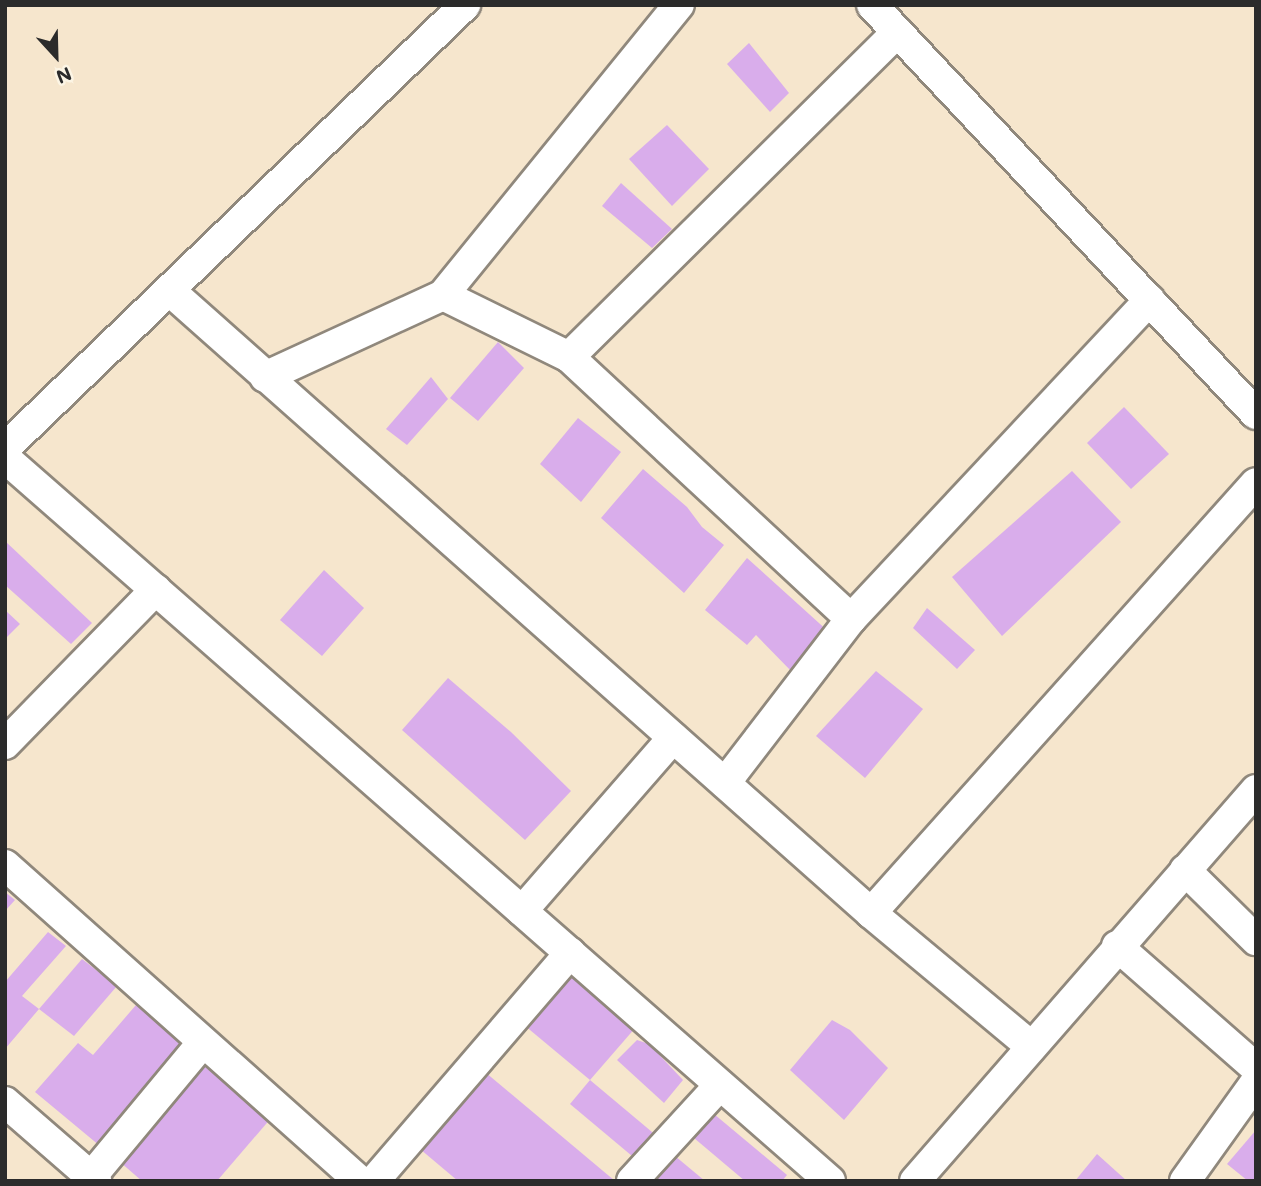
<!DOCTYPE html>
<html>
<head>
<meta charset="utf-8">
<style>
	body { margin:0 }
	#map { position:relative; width:1261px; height:1186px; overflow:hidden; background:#f6e6cd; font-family:Mali,sans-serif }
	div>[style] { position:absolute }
	.building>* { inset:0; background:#d9adeb }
	.roads { filter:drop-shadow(2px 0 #90887c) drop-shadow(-2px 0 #90887c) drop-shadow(0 2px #90887c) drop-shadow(0 -2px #90887c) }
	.minor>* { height:30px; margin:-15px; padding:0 15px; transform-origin:15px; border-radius:15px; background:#fff }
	span { translate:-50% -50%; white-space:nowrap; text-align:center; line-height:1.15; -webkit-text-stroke:5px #fcf5e5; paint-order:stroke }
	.frame { position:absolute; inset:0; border:7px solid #2b2b2b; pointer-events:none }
	.north { position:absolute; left:21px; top:21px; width:70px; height:70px; -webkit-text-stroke:5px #fcf5e5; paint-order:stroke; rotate:158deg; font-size:19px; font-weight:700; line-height:28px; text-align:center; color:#2b2b2b }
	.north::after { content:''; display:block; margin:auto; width:24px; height:32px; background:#2b2b2b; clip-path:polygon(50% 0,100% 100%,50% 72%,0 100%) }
</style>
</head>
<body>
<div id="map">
	<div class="building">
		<i style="clip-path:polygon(749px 43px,789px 93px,770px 112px,727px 64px)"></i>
		<i style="clip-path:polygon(667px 125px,709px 169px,672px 206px,629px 159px)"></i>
		<i style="clip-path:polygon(621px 183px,672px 229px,652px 248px,602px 206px)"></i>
		<i style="clip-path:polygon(498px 342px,524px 368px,478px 421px,450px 398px)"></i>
		<i style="clip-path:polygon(431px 377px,448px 399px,407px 445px,386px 429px)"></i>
		<i style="clip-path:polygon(1124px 407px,1169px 454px,1131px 489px,1087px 443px)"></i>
		<i style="clip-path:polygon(578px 418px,621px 452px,581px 502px,540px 464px)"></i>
		<i style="clip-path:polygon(643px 469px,687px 507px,702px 527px,724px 545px,684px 593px,601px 518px)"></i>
		<i style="clip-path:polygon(1072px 471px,1121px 522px,1002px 636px,952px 577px)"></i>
		<i style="clip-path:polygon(5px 541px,92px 623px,71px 644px,5px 585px)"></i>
		<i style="clip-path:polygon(747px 558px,830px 633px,794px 674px,756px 635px,747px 645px,705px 610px)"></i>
		<i style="clip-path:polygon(324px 570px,364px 608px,322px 656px,280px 620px)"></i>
		<i style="clip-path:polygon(927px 608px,975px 650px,957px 669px,913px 628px)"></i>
		<i style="clip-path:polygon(5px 610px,20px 624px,5px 639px)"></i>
		<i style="clip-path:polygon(876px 671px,923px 709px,865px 778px,816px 736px)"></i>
		<i style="clip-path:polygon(448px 678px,511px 732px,571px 791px,525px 840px,402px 730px)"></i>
		<i style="clip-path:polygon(5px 892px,15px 900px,5px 911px)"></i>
		<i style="clip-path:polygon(48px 932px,66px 946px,22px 996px,39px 1009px,5px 1049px,5px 982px)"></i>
		<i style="clip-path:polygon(82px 959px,117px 986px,74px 1036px,39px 1009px)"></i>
		<i style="clip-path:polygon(570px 971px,636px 1027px,590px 1080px,524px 1025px)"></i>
		<i style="clip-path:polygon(136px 1005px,187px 1045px,100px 1146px,35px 1092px,78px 1043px,93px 1055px)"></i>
		<i style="clip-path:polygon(832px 1020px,850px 1030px,888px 1068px,844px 1120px,790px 1070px)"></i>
		<i style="clip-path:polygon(637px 1040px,649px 1044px,683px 1080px,664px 1103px,617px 1060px)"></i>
		<i style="clip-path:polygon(204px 1063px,272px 1117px,217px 1181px,142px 1181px,120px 1162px)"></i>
		<i style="clip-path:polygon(485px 1072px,615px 1181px,458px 1181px,420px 1149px)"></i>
		<i style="clip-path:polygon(590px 1080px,658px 1137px,638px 1161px,570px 1104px)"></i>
		<i style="clip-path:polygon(714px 1114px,787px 1175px,782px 1181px,745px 1181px,694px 1138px)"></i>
		<i style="clip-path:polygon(1256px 1130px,1256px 1181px,1248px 1181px,1227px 1164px)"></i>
		<i style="clip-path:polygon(1097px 1154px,1127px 1181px,1075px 1181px)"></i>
		<i style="clip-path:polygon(675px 1156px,705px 1181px,655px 1179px)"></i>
	</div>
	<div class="roads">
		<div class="minor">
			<i style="left:872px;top:5px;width:561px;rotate:46.81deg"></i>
			<i style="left:169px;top:290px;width:939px;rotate:41.59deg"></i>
			<i style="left:871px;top:913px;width:209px;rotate:39.8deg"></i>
			<i style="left:443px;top:295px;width:140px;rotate:26.2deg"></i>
			<i style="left:569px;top:357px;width:385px;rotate:42.9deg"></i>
			<i style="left:569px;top:357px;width:462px;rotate:-44.7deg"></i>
			<i style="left:265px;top:377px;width:196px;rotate:-24.7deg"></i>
			<i style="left:443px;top:295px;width:374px;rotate:-50.9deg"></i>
			<i style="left:5px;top:448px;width:639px;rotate:-43.92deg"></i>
			<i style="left:5px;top:458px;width:1097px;rotate:41.23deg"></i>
			<i style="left:5px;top:744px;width:216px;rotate:-45.7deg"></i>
			<i style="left:725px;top:783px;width:207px;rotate:-52.5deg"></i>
			<i style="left:851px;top:619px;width:437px;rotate:-46.9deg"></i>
			<i style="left:5px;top:865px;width:475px;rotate:41.7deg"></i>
			<i style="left:1185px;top:870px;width:100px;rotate:44.6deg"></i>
			<i style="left:522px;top:911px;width:230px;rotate:-48.9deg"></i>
			<i style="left:871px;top:913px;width:577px;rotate:-48.16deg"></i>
			<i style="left:1117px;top:946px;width:185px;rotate:41.3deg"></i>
			<i style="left:5px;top:1102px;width:121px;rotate:41deg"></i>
			<i style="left:91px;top:1177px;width:175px;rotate:-50.3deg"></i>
			<i style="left:374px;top:1181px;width:301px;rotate:-49.3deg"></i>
			<i style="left:632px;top:1181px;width:130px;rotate:-47.5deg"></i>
			<i style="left:915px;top:1181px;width:519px;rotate:-48.91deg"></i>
			<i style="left:1185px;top:1181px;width:122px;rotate:-54.4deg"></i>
		</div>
	</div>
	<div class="frame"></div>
	<div class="north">N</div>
</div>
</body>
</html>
